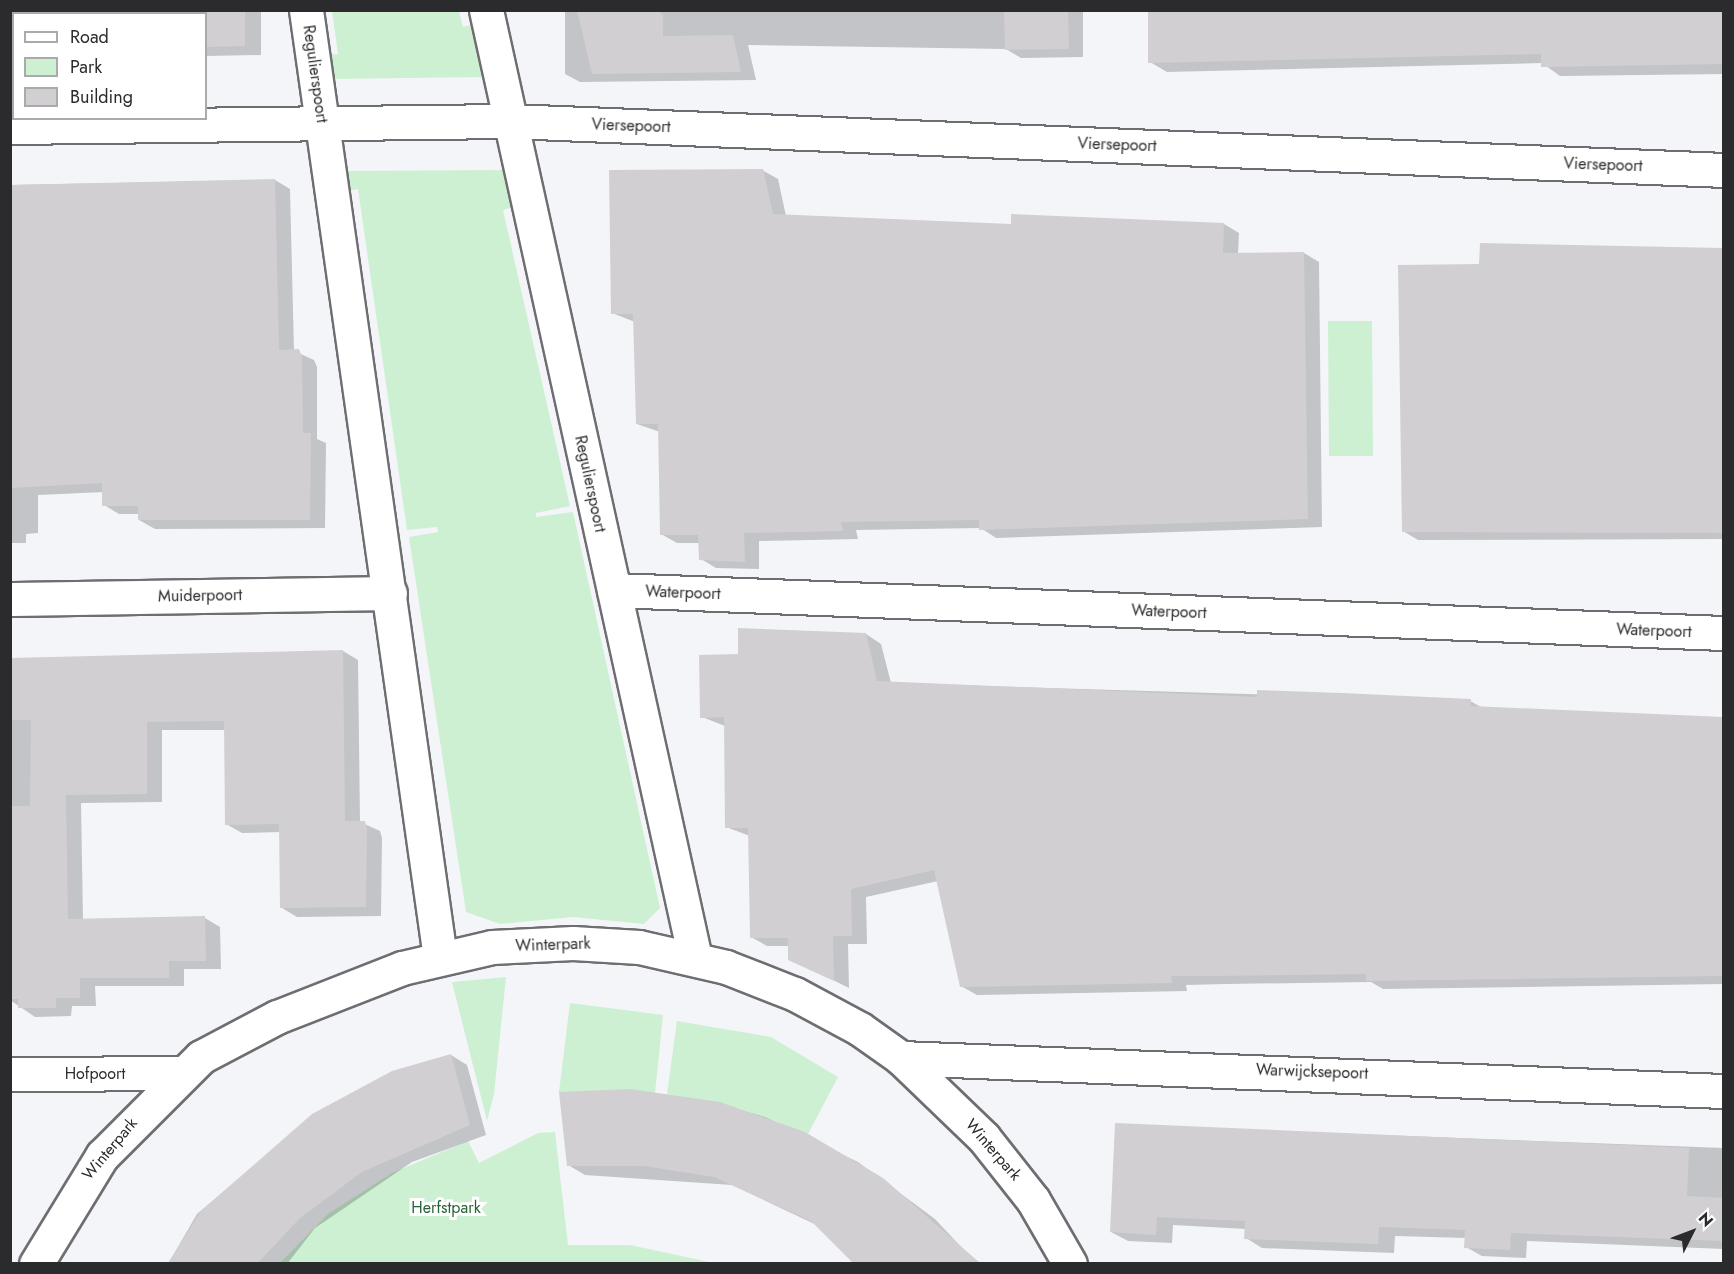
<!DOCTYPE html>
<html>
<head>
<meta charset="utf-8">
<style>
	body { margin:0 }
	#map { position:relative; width:1734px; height:1274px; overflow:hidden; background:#f4f5f9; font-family:Jost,sans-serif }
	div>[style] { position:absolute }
	.green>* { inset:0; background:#cdf0d2 }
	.shadow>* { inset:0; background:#0003 }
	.building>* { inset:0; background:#d2cfd3 }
	.roads { filter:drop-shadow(2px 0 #6e6e72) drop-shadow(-2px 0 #6e6e72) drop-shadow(0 2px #6e6e72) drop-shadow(0 -2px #6e6e72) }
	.minor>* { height:33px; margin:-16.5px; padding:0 16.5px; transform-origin:16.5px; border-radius:16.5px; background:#fff }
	span { translate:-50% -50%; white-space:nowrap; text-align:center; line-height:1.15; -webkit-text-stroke:6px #fff; paint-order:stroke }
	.street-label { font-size:16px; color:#2b2b2d }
	.park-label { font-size:16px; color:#286136 }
	.frame { position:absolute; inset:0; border:12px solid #2b2b2d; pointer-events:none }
	.legend { position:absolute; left:12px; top:12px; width:195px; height:108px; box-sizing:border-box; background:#fff; border:2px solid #aaaaab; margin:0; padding:8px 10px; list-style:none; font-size:18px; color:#2b2b2d }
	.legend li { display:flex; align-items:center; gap:12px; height:30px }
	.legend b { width:30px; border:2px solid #aaaaab }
	.north { position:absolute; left:1662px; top:1202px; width:60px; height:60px; -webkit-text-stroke:4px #fff; paint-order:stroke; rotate:48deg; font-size:16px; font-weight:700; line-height:24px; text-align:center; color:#2b2b2d }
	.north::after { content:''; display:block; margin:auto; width:21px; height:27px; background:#2b2b2d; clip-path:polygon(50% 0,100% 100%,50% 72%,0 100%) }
</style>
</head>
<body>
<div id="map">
	<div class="green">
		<i style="clip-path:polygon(332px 11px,459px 11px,463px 27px,476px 24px,487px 77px,328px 79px,328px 55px,338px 54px)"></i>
		<i style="clip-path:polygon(508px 170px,517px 206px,503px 210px,570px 506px,536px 513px,536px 517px,573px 512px,660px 908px,644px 924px,573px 917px,500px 924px,466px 912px,409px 537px,438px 532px,437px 527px,407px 530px,358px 189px,346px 191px,342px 171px)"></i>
		<i style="clip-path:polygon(1328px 321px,1372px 321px,1373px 456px,1329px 456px)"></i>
		<i style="clip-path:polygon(506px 977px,494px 1094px,487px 1121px,452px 982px)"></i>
		<i style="clip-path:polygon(570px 1003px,663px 1015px,655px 1093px,559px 1092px)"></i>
		<i style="clip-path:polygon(677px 1021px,771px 1037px,838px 1077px,807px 1136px,740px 1109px,667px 1094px)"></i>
		<i style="clip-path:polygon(555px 1132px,568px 1245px,630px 1245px,714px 1263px,280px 1263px,328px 1214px,392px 1173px,468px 1141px,479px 1163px,538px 1133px)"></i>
	</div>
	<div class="shadow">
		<i style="clip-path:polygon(10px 10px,90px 10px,91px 14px,14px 14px,10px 41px)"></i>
		<i style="clip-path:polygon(162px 10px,261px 10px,261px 55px,206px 56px,206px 14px)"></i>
		<i style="clip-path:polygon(565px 10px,1083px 10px,1083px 57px,1021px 58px,1006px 49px,748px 45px,756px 80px,580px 82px,565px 74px)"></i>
		<i style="clip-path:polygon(1724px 10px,1724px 74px,1560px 76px,1542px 63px,1167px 72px,1150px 62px)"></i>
		<i style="clip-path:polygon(762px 170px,778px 179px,786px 216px,1012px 225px,1224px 224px,1239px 233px,1238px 254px,1304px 253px,1319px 262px,1322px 527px,996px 538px,981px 528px,856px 530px,858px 539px,759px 541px,759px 569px,716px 568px,701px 559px,700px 543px,677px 543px,661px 534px,660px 432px,637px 424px,635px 322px,612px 313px)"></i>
		<i style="clip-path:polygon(275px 180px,290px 189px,294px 351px,314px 360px,317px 367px,317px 439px,326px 443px,325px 528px,155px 529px,139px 520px,139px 514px,119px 514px,104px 505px,104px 492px,38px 495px,38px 533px,26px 534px,26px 543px,10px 543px,10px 185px)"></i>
		<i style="clip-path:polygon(1724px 252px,1724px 539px,1418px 540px,1403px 531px,1480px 265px)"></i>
		<i style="clip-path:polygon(866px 634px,881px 644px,891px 683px,1470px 701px,1483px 708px,1724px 718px,1724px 984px,1383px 989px,1371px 982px,1226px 984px,1186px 985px,1187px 991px,977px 995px,961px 986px,938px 881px,866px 897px,867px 944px,848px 944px,849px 988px,790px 959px,790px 946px,767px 946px,751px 937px,750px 836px,726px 827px,725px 726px,702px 717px,739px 655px)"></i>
		<i style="clip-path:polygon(343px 651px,358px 660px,360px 822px,380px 831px,382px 838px,381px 916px,297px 917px,282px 908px,281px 832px,242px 833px,226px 824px,226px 730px,162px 730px,162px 802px,81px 803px,83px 920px,205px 918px,220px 927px,221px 969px,184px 969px,184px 986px,95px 986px,96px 1006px,72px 1006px,71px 1016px,35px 1017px,10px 1000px,10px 659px)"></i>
		<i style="clip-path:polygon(451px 1055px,467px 1065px,486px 1135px,412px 1162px,315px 1228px,287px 1264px,168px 1264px,197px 1214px,313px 1115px)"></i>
		<i style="clip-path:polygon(720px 1104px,765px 1117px,858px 1162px,935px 1219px,977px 1264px,858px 1264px,823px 1228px,732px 1185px,585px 1175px,568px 1165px)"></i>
		<i style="clip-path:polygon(1116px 1125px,1724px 1148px,1724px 1249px,1527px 1241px,1526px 1258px,1482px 1256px,1466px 1247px,1466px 1238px,1395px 1236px,1394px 1253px,1262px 1248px,1246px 1238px,1246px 1229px,1173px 1225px,1172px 1243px,1128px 1241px,1111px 1232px)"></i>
	</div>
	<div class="building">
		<i style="clip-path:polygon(206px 10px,245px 10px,245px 46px,206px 47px)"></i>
		<i style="clip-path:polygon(577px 10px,657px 10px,663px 15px,663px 36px,733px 35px,741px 72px,592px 74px)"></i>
		<i style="clip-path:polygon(1004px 10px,1068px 10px,1069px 49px,1005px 50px)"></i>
		<i style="clip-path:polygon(1148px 10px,1724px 10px,1724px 64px,1541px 67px,1541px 54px,1148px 63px)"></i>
		<i style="clip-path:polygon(763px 169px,773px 214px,1011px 224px,1011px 214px,1224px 223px,1223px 253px,1304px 252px,1308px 519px,979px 530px,979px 520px,841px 522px,843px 531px,744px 533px,745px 562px,699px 560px,698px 535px,660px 535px,658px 424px,636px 424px,633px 314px,611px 314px,609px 170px)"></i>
		<i style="clip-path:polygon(275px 179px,279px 350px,299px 349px,302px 357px,303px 433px,311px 433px,310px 520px,138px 520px,138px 506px,102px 506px,102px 483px,10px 488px,10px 185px)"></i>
		<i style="clip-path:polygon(1480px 243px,1724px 248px,1724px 533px,1402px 532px,1398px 265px,1479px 264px)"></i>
		<i style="clip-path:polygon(738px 628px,866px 633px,877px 681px,1257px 697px,1257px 690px,1342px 693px,1471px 699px,1471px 706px,1724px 717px,1724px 976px,1366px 981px,1366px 974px,1209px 976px,1171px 976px,1172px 983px,960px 987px,934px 870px,851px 889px,852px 936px,833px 936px,834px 981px,788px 960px,788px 938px,750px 938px,748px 828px,725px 828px,724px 717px,700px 718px,699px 655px,738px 654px)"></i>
		<i style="clip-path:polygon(343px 650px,345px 821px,365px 821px,367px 828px,366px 907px,280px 908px,279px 824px,225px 825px,224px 721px,147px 722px,147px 794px,66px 795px,68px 919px,205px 916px,206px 961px,169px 961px,169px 978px,80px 978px,80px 998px,56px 998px,56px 1008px,18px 1008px,18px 999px,10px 999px,10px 806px,30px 806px,31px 720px,10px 720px,10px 658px)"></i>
		<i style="clip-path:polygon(451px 1054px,470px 1125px,362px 1172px,299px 1219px,258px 1263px,168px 1263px,201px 1211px,312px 1114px,392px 1071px)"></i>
		<i style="clip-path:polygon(630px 1089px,720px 1102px,805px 1132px,883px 1178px,980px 1263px,853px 1263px,811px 1221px,714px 1177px,644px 1166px,567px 1166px,559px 1092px)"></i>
		<i style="clip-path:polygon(1115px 1123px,1689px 1148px,1687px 1196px,1724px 1198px,1724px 1241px,1511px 1233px,1510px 1250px,1464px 1248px,1465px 1230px,1379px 1227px,1378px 1244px,1244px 1239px,1245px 1221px,1157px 1217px,1156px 1235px,1110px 1232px)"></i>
	</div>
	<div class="roads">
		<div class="minor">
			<i style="left:306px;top:10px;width:957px;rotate:81.95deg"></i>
			<i style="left:486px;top:10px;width:971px;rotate:77.57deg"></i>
			<i style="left:10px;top:127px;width:500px;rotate:-0.69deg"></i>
			<i style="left:510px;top:121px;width:1215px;rotate:2.31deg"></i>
			<i style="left:614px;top:590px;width:1111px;rotate:2.22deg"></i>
			<i style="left:10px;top:599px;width:380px;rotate:-0.9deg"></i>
			<i style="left:901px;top:1058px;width:824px;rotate:2.3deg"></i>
			<i style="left:10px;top:1074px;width:169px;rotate:-0.3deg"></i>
			<i style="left:36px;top:1264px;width:127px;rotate:-58.6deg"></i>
			<i style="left:102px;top:1156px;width:140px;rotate:-45deg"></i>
			<i style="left:201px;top:1057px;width:86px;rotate:-27.8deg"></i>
			<i style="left:277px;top:1017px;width:134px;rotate:-21.4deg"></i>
			<i style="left:402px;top:968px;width:92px;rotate:-13.1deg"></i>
			<i style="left:492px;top:947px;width:81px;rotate:-2.8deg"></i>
			<i style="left:573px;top:943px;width:66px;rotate:3.5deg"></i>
			<i style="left:639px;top:947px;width:89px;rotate:12.9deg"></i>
			<i style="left:726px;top:967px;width:74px;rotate:21.4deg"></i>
			<i style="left:795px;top:994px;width:74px;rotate:28.3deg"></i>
			<i style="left:860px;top:1029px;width:50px;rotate:35.3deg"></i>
			<i style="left:901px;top:1058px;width:115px;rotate:43.9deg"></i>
			<i style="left:984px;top:1138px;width:79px;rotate:51.7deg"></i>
			<i style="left:1033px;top:1200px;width:74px;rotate:60deg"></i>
		</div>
	</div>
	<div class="street-label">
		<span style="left:315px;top:74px;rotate:82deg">Regulierspoort</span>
		<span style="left:631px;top:126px;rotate:2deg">Viersepoort</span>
		<span style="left:1117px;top:145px;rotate:2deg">Viersepoort</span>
		<span style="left:1603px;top:165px;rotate:2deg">Viersepoort</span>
		<span style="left:590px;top:484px;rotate:78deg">Regulierspoort</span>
		<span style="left:683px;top:593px;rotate:2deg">Waterpoort</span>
		<span style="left:200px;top:596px;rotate:-1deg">Muiderpoort</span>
		<span style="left:1169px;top:612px;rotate:2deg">Waterpoort</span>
		<span style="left:1654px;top:631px;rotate:2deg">Waterpoort</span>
		<span style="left:553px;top:945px;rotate:-2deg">Winterpark</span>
		<span style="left:1312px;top:1072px;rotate:2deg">Warwijcksepoort</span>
		<span style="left:95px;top:1074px">Hofpoort</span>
		<span style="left:110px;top:1149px;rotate:-50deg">Winterpark</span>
		<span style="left:993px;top:1150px;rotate:49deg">Winterpark</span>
	</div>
	<div class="park-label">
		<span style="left:446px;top:1208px">Herfstpark</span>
	</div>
	<div class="frame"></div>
	<ul class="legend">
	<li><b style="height:8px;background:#fff"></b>Road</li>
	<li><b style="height:16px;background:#cdf0d2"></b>Park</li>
	<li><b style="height:16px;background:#d2cfd3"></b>Building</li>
	</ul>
	<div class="north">N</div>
</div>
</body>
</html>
